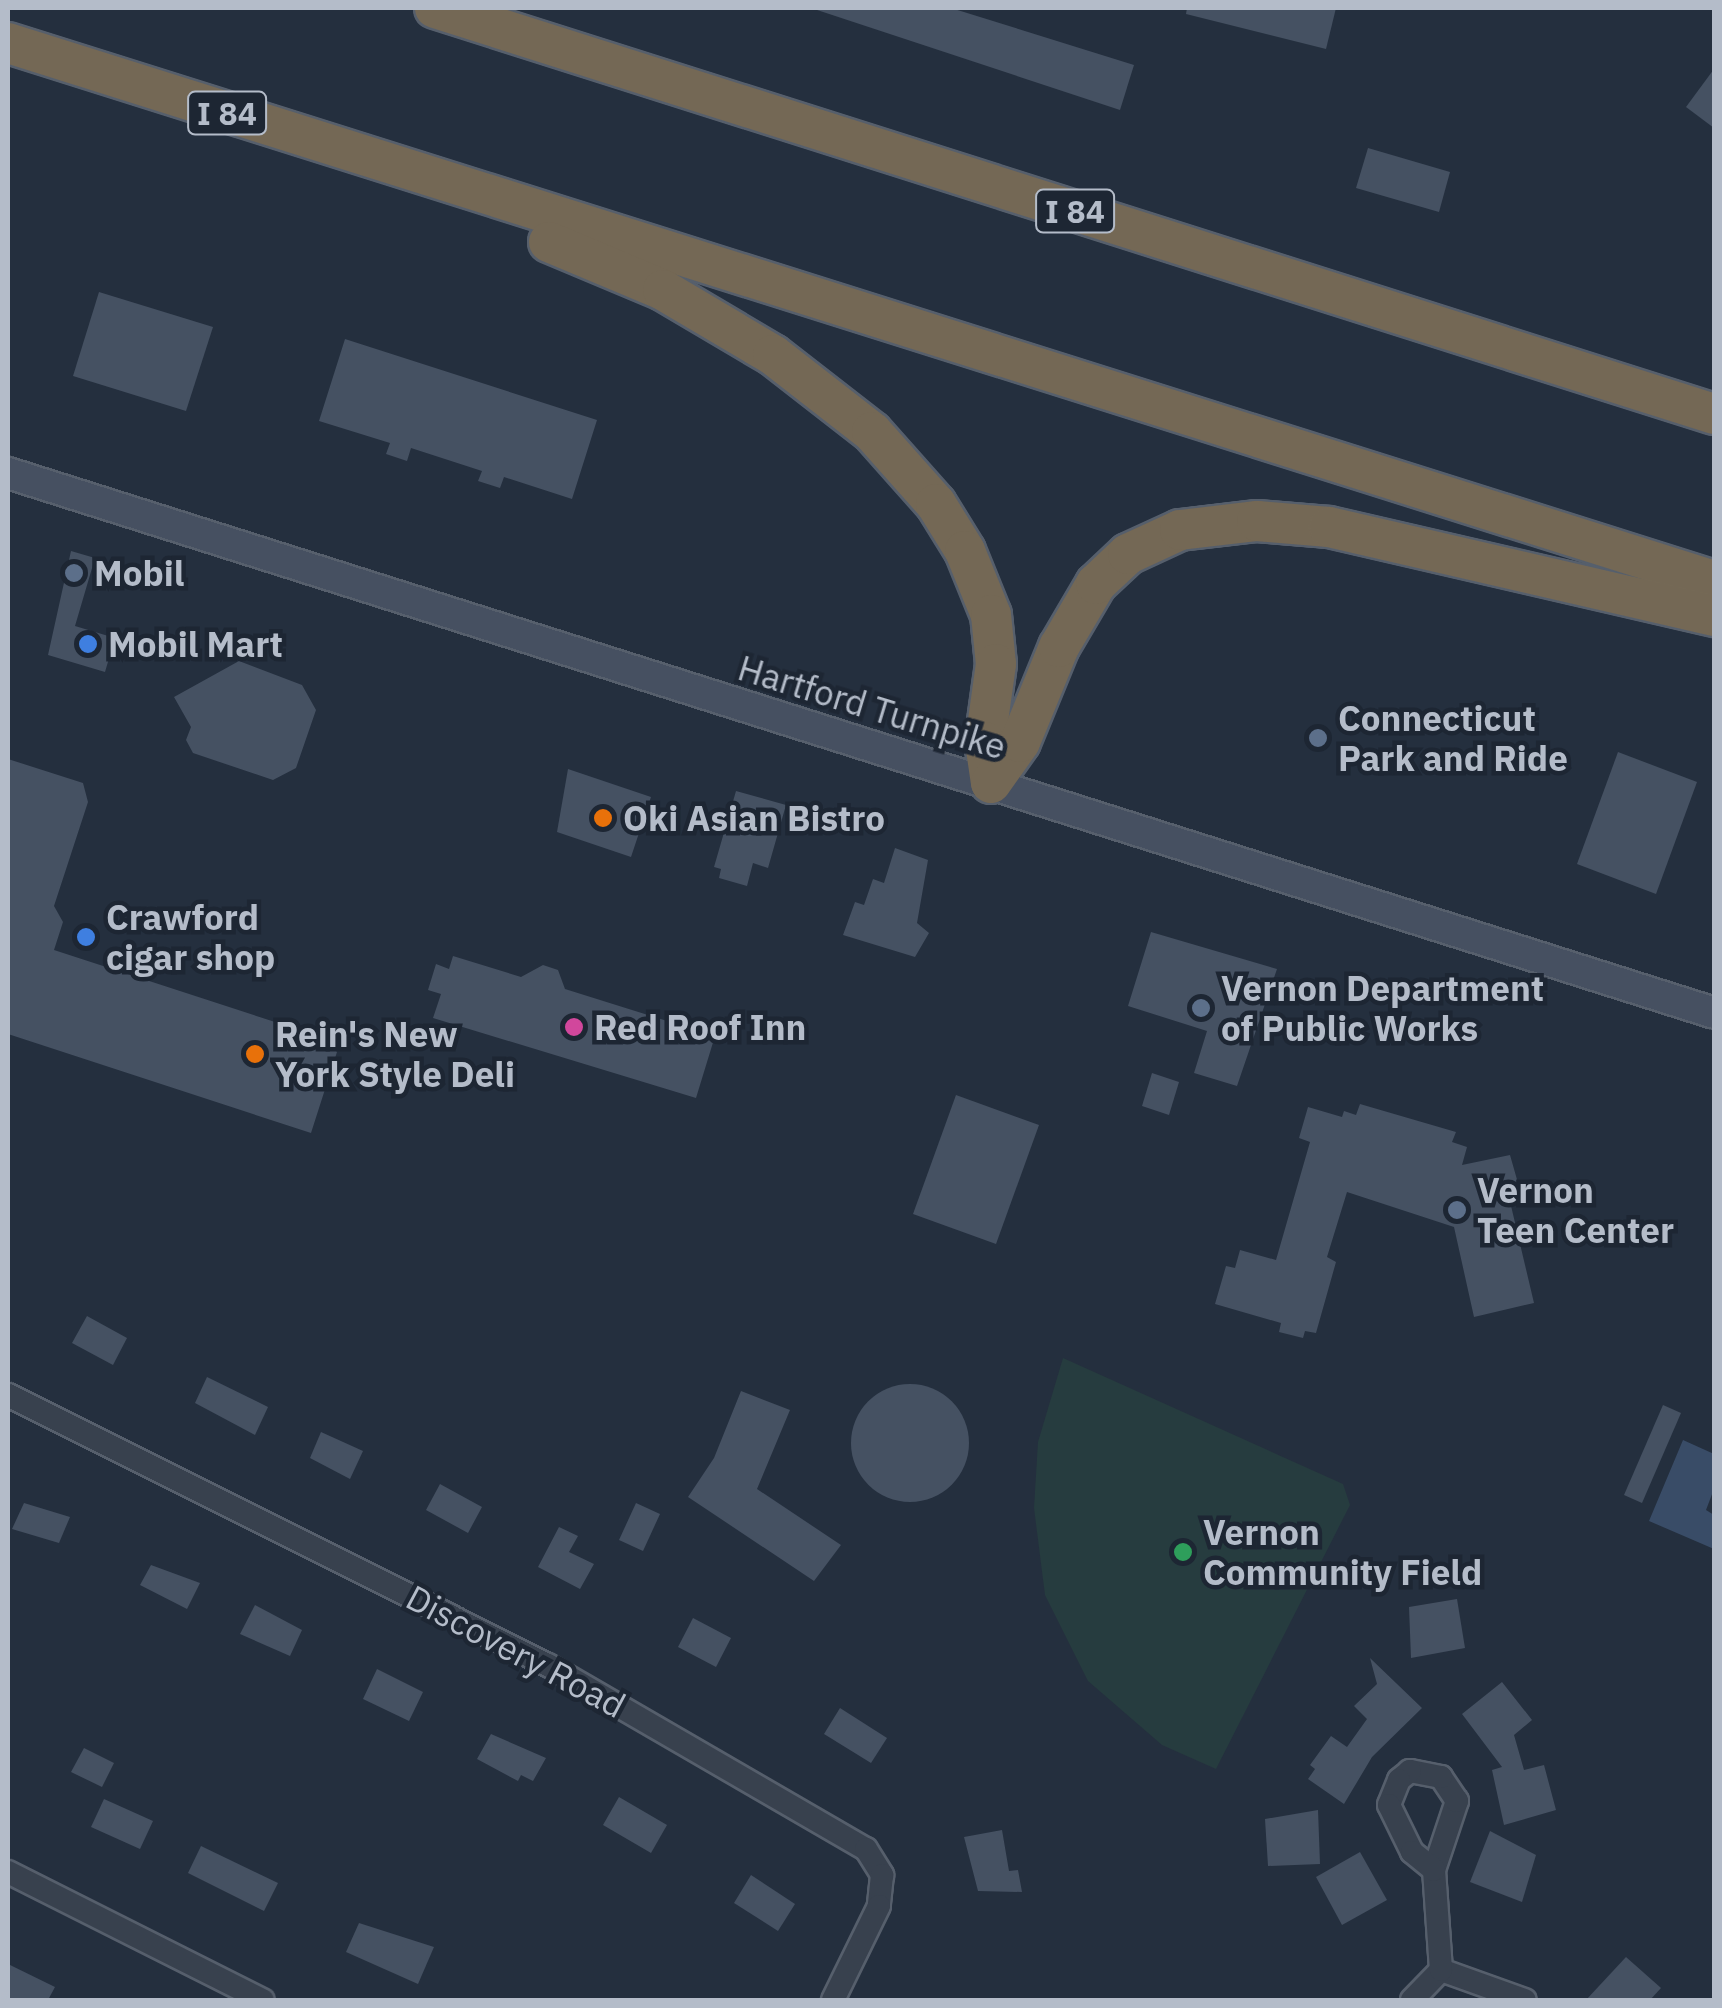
<!DOCTYPE html>
<html>
<head>
<meta charset="utf-8">
<style>
	body { margin:0 }
	#map { position:relative; width:1722px; height:2008px; overflow:hidden; background:#242f3e; font-family:"IBM Plex Sans",sans-serif }
	div>[style] { position:absolute }
	.green>* { inset:0; background:#263c3f }
	.water>* { inset:0; background:#394c67 }
	.building>* { inset:0; background:#455162 }
	.round { border-radius:50% }
	.roads { filter:drop-shadow(2px 0 #565f6c) drop-shadow(-2px 0 #565f6c) drop-shadow(0 2px #565f6c) drop-shadow(0 -2px #565f6c) }
	.minor>* { height:22px; margin:-11px; padding:0 11px; transform-origin:11px; border-radius:11px; background:#38414e }
	.secondary>* { height:30px; margin:-15px; padding:0 15px; transform-origin:15px; border-radius:15px; background:#465061 }
	.motorway>* { height:40px; margin:-20px; padding:0 20px; transform-origin:20px; border-radius:20px; background:#746855 }
	.dots>* { width:28px; height:28px; translate:-50% -50%; box-sizing:border-box; border:5px solid #1d2633; border-radius:50% }
	span { translate:-50% -50%; white-space:nowrap; text-align:center; line-height:1.15; -webkit-text-stroke:9px #1d2633; paint-order:stroke }
	.shield-label span { padding:2px 8px; background:#1d2633; border:2px solid; border-radius:8px; -webkit-text-stroke-width:0 }
	.shield-label { font-size:32px; color:#b4bcc9; font-weight:700 }
	.poi-label { font-size:35px; color:#b4bcc9; font-weight:700 }
	.left { translate:0 -50%; text-align:left }
	.street-label { font-size:35px; color:#b4bcc9 }
	.frame { position:absolute; inset:0; border:10px solid #b4bcc9; pointer-events:none }
</style>
</head>
<body>
<div id="map">
	<div class="green">
		<i style="clip-path:polygon(1063px 1358px,1343px 1484px,1350px 1505px,1216px 1769px,1162px 1745px,1088px 1681px,1045px 1595px,1034px 1508px,1038px 1442px)"></i>
	</div>
	<div class="water">
		<i style="clip-path:polygon(1683px 1440px,1714px 1454px,1714px 1489px,1706px 1510px,1714px 1515px,1714px 1549px,1649px 1521px)"></i>
	</div>
	<div class="building">
		<i style="clip-path:polygon(811px 8px,951px 8px,1134px 65px,1120px 110px)"></i>
		<i style="clip-path:polygon(1187px 8px,1336px 8px,1326px 49px,1186px 14px)"></i>
		<i style="clip-path:polygon(1714px 69px,1714px 128px,1686px 107px)"></i>
		<i style="clip-path:polygon(1368px 148px,1450px 172px,1439px 212px,1356px 188px)"></i>
		<i style="clip-path:polygon(99px 292px,213px 327px,186px 411px,73px 376px)"></i>
		<i style="clip-path:polygon(345px 339px,597px 420px,572px 499px,504px 477px,500px 488px,478px 481px,482px 471px,411px 448px,407px 461px,386px 454px,390px 443px,319px 421px)"></i>
		<i style="clip-path:polygon(71px 551px,95px 558px,75px 626px,115px 638px,105px 672px,48px 655px)"></i>
		<i style="clip-path:polygon(239px 661px,302px 685px,316px 710px,296px 768px,273px 780px,193px 753px,186px 740px,191px 727px,174px 697px)"></i>
		<i style="clip-path:polygon(1618px 752px,1697px 782px,1656px 894px,1577px 864px)"></i>
		<i style="clip-path:polygon(8px 759px,83px 783px,88px 802px,54px 906px,63px 922px,54px 950px,324px 1038px,337px 1052px,311px 1133px,8px 1034px)"></i>
		<i style="clip-path:polygon(568px 769px,651px 797px,631px 857px,557px 832px)"></i>
		<i style="clip-path:polygon(736px 791px,786px 805px,768px 868px,753px 863px,747px 886px,719px 878px,721px 869px,714px 867px)"></i>
		<i style="clip-path:polygon(895px 848px,928px 860px,917px 923px,929px 933px,915px 957px,843px 935px,855px 902px,864px 905px,873px 879px,884px 883px)"></i>
		<i style="clip-path:polygon(1151px 932px,1277px 969px,1237px 1086px,1194px 1073px,1207px 1031px,1128px 1006px)"></i>
		<i style="clip-path:polygon(453px 956px,521px 977px,543px 965px,558px 970px,565px 989px,715px 1036px,696px 1098px,433px 1018px,441px 994px,428px 990px,436px 964px,449px 969px)"></i>
		<i style="clip-path:polygon(1152px 1073px,1179px 1082px,1169px 1115px,1142px 1106px)"></i>
		<i style="clip-path:polygon(956px 1095px,1039px 1125px,996px 1244px,913px 1214px)"></i>
		<i style="clip-path:polygon(1360px 1104px,1456px 1132px,1452px 1142px,1467px 1147px,1462px 1165px,1510px 1155px,1520px 1190px,1508px 1193px,1534px 1303px,1474px 1317px,1454px 1227px,1347px 1192px,1327px 1257px,1336px 1262px,1316px 1333px,1305px 1331px,1303px 1338px,1279px 1332px,1281px 1323px,1215px 1304px,1226px 1266px,1235px 1268px,1240px 1250px,1276px 1260px,1310px 1142px,1299px 1138px,1308px 1107px,1342px 1117px,1344px 1111px,1356px 1115px)"></i>
		<i style="clip-path:polygon(87px 1316px,127px 1338px,113px 1365px,72px 1343px)"></i>
		<i style="clip-path:polygon(207px 1377px,268px 1407px,255px 1435px,195px 1403px)"></i>
		<i class="round" style="left:851px;top:1384px;width:118px;height:118px"></i>
		<i style="clip-path:polygon(741px 1391px,790px 1410px,757px 1489px,841px 1545px,814px 1581px,688px 1497px,714px 1458px)"></i>
		<i style="clip-path:polygon(1663px 1405px,1681px 1413px,1642px 1503px,1624px 1495px)"></i>
		<i style="clip-path:polygon(321px 1432px,363px 1451px,350px 1479px,310px 1458px)"></i>
		<i style="clip-path:polygon(440px 1484px,482px 1507px,468px 1533px,426px 1510px)"></i>
		<i style="clip-path:polygon(24px 1503px,70px 1517px,59px 1543px,12px 1529px)"></i>
		<i style="clip-path:polygon(636px 1503px,660px 1514px,643px 1551px,619px 1540px)"></i>
		<i style="clip-path:polygon(559px 1527px,578px 1536px,569px 1552px,594px 1564px,580px 1589px,538px 1567px)"></i>
		<i style="clip-path:polygon(151px 1565px,200px 1583px,187px 1609px,140px 1585px)"></i>
		<i style="clip-path:polygon(1457px 1599px,1465px 1648px,1411px 1658px,1409px 1607px)"></i>
		<i style="clip-path:polygon(255px 1605px,302px 1630px,290px 1656px,240px 1634px)"></i>
		<i style="clip-path:polygon(693px 1618px,731px 1638px,716px 1667px,678px 1647px)"></i>
		<i style="clip-path:polygon(1370px 1658px,1422px 1708px,1372px 1757px,1344px 1804px,1308px 1779px,1315px 1769px,1310px 1765px,1331px 1736px,1347px 1747px,1367px 1719px,1354px 1706px,1377px 1684px)"></i>
		<i style="clip-path:polygon(377px 1669px,423px 1692px,409px 1721px,363px 1699px)"></i>
		<i style="clip-path:polygon(1502px 1682px,1532px 1720px,1514px 1735px,1524px 1770px,1544px 1765px,1556px 1810px,1504px 1825px,1492px 1770px,1502px 1767px,1462px 1714px)"></i>
		<i style="clip-path:polygon(840px 1708px,887px 1738px,871px 1763px,824px 1734px)"></i>
		<i style="clip-path:polygon(491px 1734px,546px 1758px,533px 1781px,521px 1775px,518px 1781px,477px 1759px)"></i>
		<i style="clip-path:polygon(84px 1748px,114px 1763px,102px 1787px,71px 1772px)"></i>
		<i style="clip-path:polygon(619px 1797px,667px 1825px,651px 1853px,603px 1825px)"></i>
		<i style="clip-path:polygon(104px 1799px,153px 1821px,140px 1849px,91px 1827px)"></i>
		<i style="clip-path:polygon(1318px 1810px,1320px 1864px,1268px 1866px,1265px 1819px)"></i>
		<i style="clip-path:polygon(1002px 1830px,1009px 1871px,1018px 1870px,1022px 1892px,978px 1891px,964px 1837px)"></i>
		<i style="clip-path:polygon(1490px 1831px,1536px 1855px,1522px 1902px,1470px 1882px)"></i>
		<i style="clip-path:polygon(201px 1846px,278px 1883px,264px 1911px,188px 1873px)"></i>
		<i style="clip-path:polygon(1360px 1852px,1387px 1900px,1342px 1925px,1316px 1877px)"></i>
		<i style="clip-path:polygon(751px 1875px,795px 1904px,778px 1931px,734px 1903px)"></i>
		<i style="clip-path:polygon(359px 1923px,434px 1947px,418px 1984px,346px 1952px)"></i>
		<i style="clip-path:polygon(1626px 1957px,1661px 1988px,1650px 2000px,1586px 2000px)"></i>
		<i style="clip-path:polygon(8px 1964px,55px 1987px,48px 2000px,8px 2000px)"></i>
	</div>
	<div class="roads">
		<div class="minor">
			<i style="left:8px;top:1395px;width:604px;rotate:26.57deg"></i>
			<i style="left:548px;top:1665px;width:367px;rotate:30.1deg"></i>
			<i style="left:866px;top:1849px;width:31px;rotate:58deg"></i>
			<i style="left:882px;top:1875px;width:31px;rotate:96deg"></i>
			<i style="left:879px;top:1906px;width:105px;rotate:116.1deg"></i>
			<i style="left:8px;top:1872px;width:285px;rotate:26.7deg"></i>
			<i style="left:1441px;top:1970px;width:89px;rotate:19.7deg"></i>
			<i style="left:1412px;top:2000px;width:42px;rotate:-46deg"></i>
			<i style="left:1441px;top:1970px;width:100px;rotate:-94deg"></i>
			<i style="left:1434px;top:1870px;width:73px;rotate:-71.6deg"></i>
			<i style="left:1457px;top:1801px;width:29px;rotate:-124deg"></i>
			<i style="left:1441px;top:1777px;width:32px;rotate:-169deg"></i>
			<i style="left:1410px;top:1771px;width:14px;rotate:141deg"></i>
			<i style="left:1399px;top:1780px;width:27px;rotate:112deg"></i>
			<i style="left:1389px;top:1805px;width:52px;rotate:63.9deg"></i>
			<i style="left:1412px;top:1852px;width:28px;rotate:39deg"></i>
		</div>
		<div class="secondary">
			<i style="left:8px;top:473px;width:1789px;rotate:17.56deg"></i>
		</div>
		<div class="motorway">
			<i style="left:435px;top:8px;width:1342px;rotate:17.61deg"></i>
			<i style="left:8px;top:43px;width:1789px;rotate:17.5deg"></i>
			<i style="left:549px;top:242px;width:124px;rotate:22.8deg"></i>
			<i style="left:663px;top:290px;width:128px;rotate:30.6deg"></i>
			<i style="left:773px;top:355px;width:125px;rotate:37.9deg"></i>
			<i style="left:872px;top:432px;width:96px;rotate:48.4deg"></i>
			<i style="left:936px;top:504px;width:55px;rotate:58.3deg"></i>
			<i style="left:965px;top:551px;width:69px;rotate:67.9deg"></i>
			<i style="left:991px;top:615px;width:49px;rotate:84.2deg"></i>
			<i style="left:996px;top:664px;width:79px;rotate:98deg"></i>
			<i style="left:985px;top:742px;width:41px;rotate:81.7deg"></i>
			<i style="left:991px;top:783px;width:50px;rotate:-54.7deg"></i>
			<i style="left:1020px;top:742px;width:103px;rotate:-67.7deg"></i>
			<i style="left:1059px;top:647px;width:73px;rotate:-59.6deg"></i>
			<i style="left:1096px;top:584px;width:44px;rotate:-43.2deg"></i>
			<i style="left:1128px;top:554px;width:57px;rotate:-24.8deg"></i>
			<i style="left:1180px;top:530px;width:78px;rotate:-6.7deg"></i>
			<i style="left:1257px;top:521px;width:72px;rotate:4.8deg"></i>
			<i style="left:1329px;top:527px;width:395px;rotate:13deg"></i>
		</div>
	</div>
	<div class="dots">
		<i style="left:74px;top:573px;background:#5c6f8a"></i>
		<i style="left:88px;top:644px;background:#3f7fe0"></i>
		<i style="left:1318px;top:738px;background:#5c6f8a"></i>
		<i style="left:603px;top:818px;background:#e8710a"></i>
		<i style="left:86px;top:937px;background:#3f7fe0"></i>
		<i style="left:1201px;top:1008px;background:#5c6f8a"></i>
		<i style="left:574px;top:1027px;background:#d1479c"></i>
		<i style="left:255px;top:1054px;background:#e8710a"></i>
		<i style="left:1457px;top:1210px;background:#5c6f8a"></i>
		<i style="left:1183px;top:1552px;background:#2e9e5b"></i>
	</div>
	<div class="shield-label">
		<span style="left:227px;top:113px">I 84</span>
		<span style="left:1075px;top:211px">I 84</span>
	</div>
	<div class="poi-label">
		<span class="left" style="left:94px;top:573px">Mobil</span>
		<span class="left" style="left:108px;top:644px">Mobil Mart</span>
		<span class="left" style="left:1338px;top:738px">Connecticut<br>Park and Ride</span>
		<span class="left" style="left:623px;top:818px">Oki Asian Bistro</span>
		<span class="left" style="left:106px;top:937px">Crawford<br>cigar shop</span>
		<span class="left" style="left:1221px;top:1008px">Vernon Department<br>of Public Works</span>
		<span class="left" style="left:594px;top:1027px">Red Roof Inn</span>
		<span class="left" style="left:275px;top:1054px">Rein's New<br>York Style Deli</span>
		<span class="left" style="left:1477px;top:1210px">Vernon<br>Teen Center</span>
		<span class="left" style="left:1203px;top:1552px">Vernon<br>Community Field</span>
	</div>
	<div class="street-label">
		<span style="left:872px;top:707px;rotate:17deg">Hartford Turnpike</span>
		<span style="left:516px;top:1651px;rotate:28deg">Discovery Road</span>
	</div>
	<div class="frame"></div>
</div>
</body>
</html>
